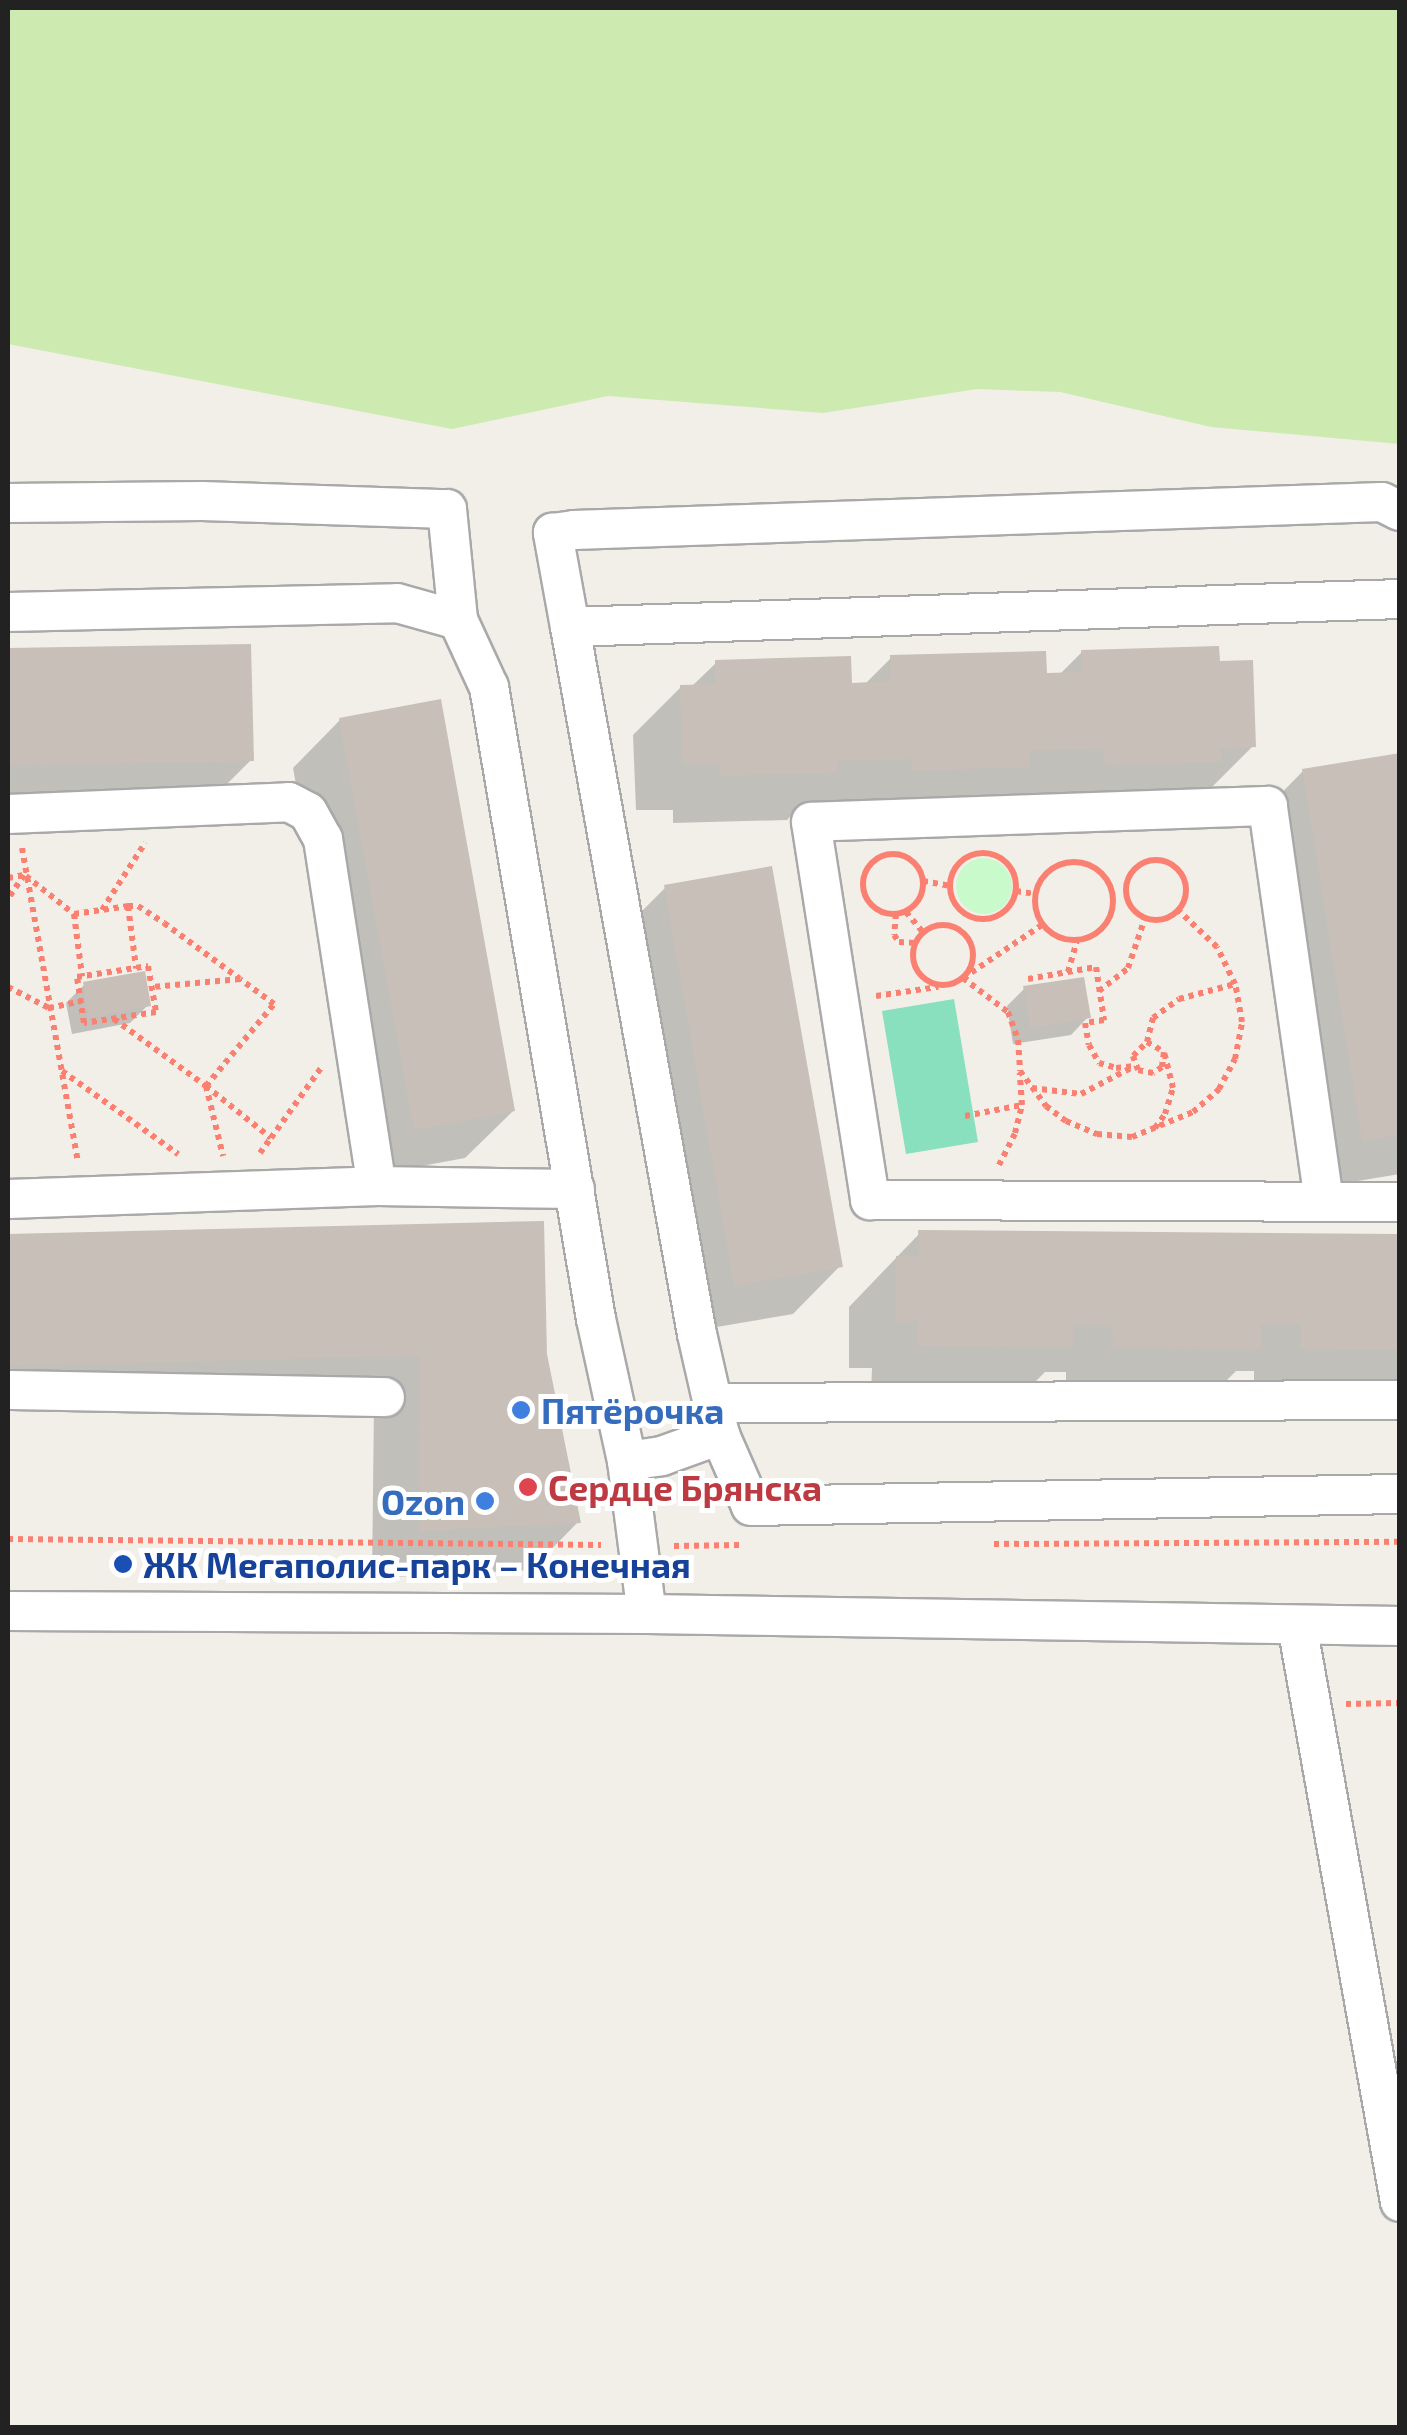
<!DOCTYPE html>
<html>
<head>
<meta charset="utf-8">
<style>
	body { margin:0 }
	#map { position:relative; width:1407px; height:2435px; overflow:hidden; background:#f2efe9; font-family:"Exo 2",sans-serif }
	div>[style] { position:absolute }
	.grass>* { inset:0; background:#cdebb0 }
	.park>* { inset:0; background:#c8facc }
	.round { border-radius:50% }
	.pitch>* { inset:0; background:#88e0be }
	.shadow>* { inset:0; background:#0003 }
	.building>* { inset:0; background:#c7bfb8 }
	.path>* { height:6px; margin-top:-3px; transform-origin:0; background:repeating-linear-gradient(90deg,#fa8072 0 5px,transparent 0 10px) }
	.path>.ring { margin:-3px; padding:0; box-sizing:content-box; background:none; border:6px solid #fa8072; border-radius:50% }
	.roads { filter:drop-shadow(2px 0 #a9a9a9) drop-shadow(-2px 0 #a9a9a9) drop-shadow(0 2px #a9a9a9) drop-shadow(0 -2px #a9a9a9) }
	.minor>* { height:38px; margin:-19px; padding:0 19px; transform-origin:19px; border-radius:19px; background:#fff }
	.dots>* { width:28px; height:28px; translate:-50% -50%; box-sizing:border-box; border:5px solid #fff; border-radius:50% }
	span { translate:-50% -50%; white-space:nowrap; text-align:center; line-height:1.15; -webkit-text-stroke:10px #fff; paint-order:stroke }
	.shop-label { font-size:35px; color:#366cbe; font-weight:700 }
	.left { translate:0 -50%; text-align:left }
	.right { translate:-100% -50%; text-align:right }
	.health-label { font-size:35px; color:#be3a42; font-weight:700 }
	.transit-label { font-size:35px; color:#164399; font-weight:700 }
	.frame { position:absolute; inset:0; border:10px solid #222; pointer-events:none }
</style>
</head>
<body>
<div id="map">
	<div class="grass">
		<i style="clip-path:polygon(8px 8px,1399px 8px,1399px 444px,1211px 427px,1060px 392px,977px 389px,823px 413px,608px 396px,452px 429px,8px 344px)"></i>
	</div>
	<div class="park">
		<i class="round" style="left:956px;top:858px;width:56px;height:56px"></i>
	</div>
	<div class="pitch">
		<i style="clip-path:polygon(954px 999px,978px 1142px,906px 1154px,882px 1011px)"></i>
	</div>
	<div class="shadow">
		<i style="clip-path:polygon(249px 646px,251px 760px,203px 808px,8px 811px,8px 651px)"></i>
		<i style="clip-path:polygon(1082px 652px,1218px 663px,1253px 746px,1205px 794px,799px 807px,787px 820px,673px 823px,673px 810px,636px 810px,633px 735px,681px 687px,691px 687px,716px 663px,850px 685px,864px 685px,891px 658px,1045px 675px,1059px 675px)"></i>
		<i style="clip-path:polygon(340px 720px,513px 1111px,465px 1158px,367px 1176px,293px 768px)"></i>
		<i style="clip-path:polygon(1400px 756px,1400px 1174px,1315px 1188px,1256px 819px,1303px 771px)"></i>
		<i style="clip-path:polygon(665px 888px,840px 1266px,793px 1314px,687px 1332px,617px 936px)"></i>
		<i style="clip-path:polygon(84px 985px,148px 1005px,130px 1023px,72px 1034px,66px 1003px)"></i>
		<i style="clip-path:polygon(1025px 988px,1088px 1017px,1071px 1035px,1013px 1044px,1007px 1006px)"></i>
		<i style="clip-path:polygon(542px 1224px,545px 1354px,578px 1522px,531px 1570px,372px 1578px,374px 1403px,8px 1411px,8px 1236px)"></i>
		<i style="clip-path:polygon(920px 1233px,1400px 1237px,1400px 1397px,1254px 1396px,1254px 1371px,1236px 1371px,1211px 1396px,1066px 1395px,1066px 1372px,1045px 1372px,1023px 1394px,871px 1393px,872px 1368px,849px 1368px,849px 1307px)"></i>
		<i style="clip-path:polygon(8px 2149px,9px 2223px,8px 2224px)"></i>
	</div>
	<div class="building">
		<i style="clip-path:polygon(251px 644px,254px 761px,8px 765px,8px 648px)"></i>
		<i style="clip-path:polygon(1219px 646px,1220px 661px,1253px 660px,1256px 747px,1221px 749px,1221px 762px,1105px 765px,1104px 749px,1029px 751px,1029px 767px,912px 771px,912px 759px,837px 761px,837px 773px,720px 776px,720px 763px,682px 764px,680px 685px,715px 684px,715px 660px,851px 656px,852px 683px,891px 681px,890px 655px,1046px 651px,1047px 673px,1082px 672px,1081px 650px)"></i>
		<i style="clip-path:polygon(441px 699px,515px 1111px,414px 1130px,339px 718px)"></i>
		<i style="clip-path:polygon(1400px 753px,1400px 1135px,1362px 1141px,1302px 769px)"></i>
		<i style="clip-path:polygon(772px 866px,843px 1267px,734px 1286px,664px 885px)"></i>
		<i style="clip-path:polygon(145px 971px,151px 1006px,89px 1018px,83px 982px)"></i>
		<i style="clip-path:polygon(1084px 977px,1091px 1018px,1030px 1028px,1023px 986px)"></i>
		<i style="clip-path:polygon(544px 1221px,547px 1354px,581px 1523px,419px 1531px,420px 1356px,8px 1366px,8px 1234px)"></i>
		<i style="clip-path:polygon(918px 1230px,1400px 1234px,1400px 1350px,1301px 1349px,1301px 1324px,1261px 1324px,1261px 1349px,1113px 1348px,1112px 1325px,1073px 1325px,1073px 1348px,918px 1346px,918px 1321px,896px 1321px,896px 1256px,919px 1257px)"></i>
	</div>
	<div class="path">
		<i style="left:22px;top:848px;width:318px;rotate:79.9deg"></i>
		<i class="ring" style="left:950px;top:853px;width:60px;height:60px"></i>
		<i class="ring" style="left:863px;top:854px;width:54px;height:54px"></i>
		<i class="ring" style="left:1126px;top:860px;width:54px;height:54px"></i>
		<i class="ring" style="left:1035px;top:862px;width:72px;height:72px"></i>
		<i style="left:26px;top:876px;width:61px;rotate:38.4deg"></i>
		<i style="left:74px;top:914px;width:63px;rotate:82.6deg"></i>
		<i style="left:8px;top:878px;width:16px;rotate:-11deg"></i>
		<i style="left:24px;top:875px;width:29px;rotate:124deg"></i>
		<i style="left:923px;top:881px;width:27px;rotate:10deg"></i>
		<i style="left:1016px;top:891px;width:20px;rotate:9deg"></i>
		<i style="left:128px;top:906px;width:10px"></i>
		<i style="left:138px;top:906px;width:31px;rotate:33deg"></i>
		<i style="left:164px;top:923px;width:94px;rotate:36.4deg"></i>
		<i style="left:240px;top:979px;width:88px;rotate:174.8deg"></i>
		<i style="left:102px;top:910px;width:80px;rotate:-57.3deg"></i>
		<i style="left:906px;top:912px;width:26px;rotate:50deg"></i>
		<i style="left:74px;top:914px;width:55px;rotate:-8.4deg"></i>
		<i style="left:128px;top:906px;width:63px;rotate:82.6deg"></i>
		<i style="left:896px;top:914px;width:21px;rotate:95deg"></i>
		<i style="left:894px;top:935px;width:9px;rotate:54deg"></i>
		<i style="left:899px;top:942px;width:16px;rotate:4deg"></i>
		<i class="ring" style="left:913px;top:925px;width:54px;height:54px"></i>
		<i style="left:1042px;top:925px;width:95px;rotate:146.1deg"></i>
		<i style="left:963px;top:978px;width:56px;rotate:37.1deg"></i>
		<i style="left:1008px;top:1012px;width:30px;rotate:70deg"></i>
		<i style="left:1018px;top:1040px;width:31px;rotate:86deg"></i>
		<i style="left:1020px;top:1071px;width:44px;rotate:53.4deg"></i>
		<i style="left:1046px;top:1106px;width:25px;rotate:37deg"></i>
		<i style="left:1066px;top:1121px;width:34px;rotate:23deg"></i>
		<i style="left:1097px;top:1134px;width:35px;rotate:5deg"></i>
		<i style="left:1132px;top:1137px;width:66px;rotate:-22.3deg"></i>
		<i style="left:1193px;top:1112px;width:35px;rotate:-41deg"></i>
		<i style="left:1219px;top:1089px;width:34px;rotate:-62deg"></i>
		<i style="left:1235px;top:1059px;width:38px;rotate:-79deg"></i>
		<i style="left:1242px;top:1022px;width:39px;rotate:-100deg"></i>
		<i style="left:1235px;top:984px;width:41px;rotate:-115.9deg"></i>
		<i style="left:1217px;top:947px;width:54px;rotate:-136.5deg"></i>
		<i style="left:148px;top:966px;width:47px;rotate:80.1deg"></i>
		<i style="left:156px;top:1012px;width:73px;rotate:171.3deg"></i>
		<i style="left:84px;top:1023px;width:47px;rotate:-98.7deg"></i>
		<i style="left:77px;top:977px;width:72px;rotate:-8.8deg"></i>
		<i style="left:1068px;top:972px;width:33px;rotate:-74deg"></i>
		<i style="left:1028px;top:979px;width:69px;rotate:-10deg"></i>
		<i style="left:1096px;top:967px;width:54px;rotate:81.4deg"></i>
		<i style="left:1104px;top:1020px;width:19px;rotate:171deg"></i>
		<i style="left:1085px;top:1023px;width:22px;rotate:80deg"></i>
		<i style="left:1089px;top:1045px;width:21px;rotate:61deg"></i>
		<i style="left:1099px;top:1063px;width:18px;rotate:16deg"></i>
		<i style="left:1116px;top:1068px;width:19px;rotate:-6deg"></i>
		<i style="left:8px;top:987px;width:46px;rotate:27.1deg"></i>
		<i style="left:49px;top:1008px;width:33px;rotate:-12deg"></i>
		<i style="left:1099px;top:991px;width:37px;rotate:-38deg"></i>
		<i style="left:1128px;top:968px;width:53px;rotate:-71.2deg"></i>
		<i style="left:876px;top:996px;width:63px;rotate:-8.3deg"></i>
		<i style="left:114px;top:1019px;width:114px;rotate:36.1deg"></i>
		<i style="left:206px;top:1086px;width:107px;rotate:-50.3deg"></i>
		<i style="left:274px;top:1004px;width:42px;rotate:-143.7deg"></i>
		<i style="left:1147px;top:1042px;width:20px;rotate:30deg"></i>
		<i style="left:1164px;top:1052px;width:15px;rotate:98deg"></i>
		<i style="left:1162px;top:1067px;width:11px;rotate:146deg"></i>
		<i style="left:1153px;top:1073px;width:15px;rotate:-169deg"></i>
		<i style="left:1138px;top:1070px;width:15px;rotate:-110deg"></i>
		<i style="left:1133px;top:1056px;width:20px;rotate:-45deg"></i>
		<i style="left:1147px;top:1042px;width:25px;rotate:-76deg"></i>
		<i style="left:1153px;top:1018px;width:32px;rotate:-36deg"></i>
		<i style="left:1179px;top:999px;width:58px;rotate:-15deg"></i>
		<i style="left:62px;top:1071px;width:143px;rotate:35.6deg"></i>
		<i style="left:206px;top:1086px;width:83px;rotate:38.7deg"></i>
		<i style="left:271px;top:1138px;width:86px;rotate:-54.5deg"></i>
		<i style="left:206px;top:1086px;width:72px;rotate:76.3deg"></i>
		<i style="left:1032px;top:1088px;width:49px;rotate:7deg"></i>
		<i style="left:1081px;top:1094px;width:56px;rotate:-27.5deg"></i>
		<i style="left:965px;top:1116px;width:58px;rotate:-10.9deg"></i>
		<i style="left:1155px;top:1128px;width:17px;rotate:-54deg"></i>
		<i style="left:1165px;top:1114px;width:27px;rotate:-73deg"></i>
		<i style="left:1173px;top:1088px;width:36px;rotate:-104deg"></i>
		<i style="left:260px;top:1153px;width:19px;rotate:-54deg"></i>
		<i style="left:999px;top:1165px;width:36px;rotate:-63deg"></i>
		<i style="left:1015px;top:1133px;width:29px;rotate:-76deg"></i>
		<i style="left:1022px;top:1105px;width:32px;rotate:-94deg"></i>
		<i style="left:8px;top:1539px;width:593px;rotate:0.58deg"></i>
		<i style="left:994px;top:1544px;width:406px;rotate:-0.3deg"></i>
		<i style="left:674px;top:1546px;width:67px;rotate:-0.9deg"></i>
		<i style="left:1346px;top:1704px;width:54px;rotate:-1.1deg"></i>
	</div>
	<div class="roads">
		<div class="minor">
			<i style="left:8px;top:503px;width:194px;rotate:-0.6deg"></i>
			<i style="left:202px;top:501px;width:245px;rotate:1.9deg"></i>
			<i style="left:447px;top:509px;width:112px;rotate:84.3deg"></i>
			<i style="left:1400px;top:599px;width:830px;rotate:178.07deg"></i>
			<i style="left:570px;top:627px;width:718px;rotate:79.82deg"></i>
			<i style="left:697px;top:1334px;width:104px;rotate:77.2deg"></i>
			<i style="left:720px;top:1435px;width:77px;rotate:66.4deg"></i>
			<i style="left:751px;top:1506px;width:649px;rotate:-1.06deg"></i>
			<i style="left:8px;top:612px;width:389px;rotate:-1.3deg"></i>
			<i style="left:397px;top:603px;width:63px;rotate:15.6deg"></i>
			<i style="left:458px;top:620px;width:74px;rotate:65.2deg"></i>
			<i style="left:489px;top:687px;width:641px;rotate:80.39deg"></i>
			<i style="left:596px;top:1319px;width:145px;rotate:77.7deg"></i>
			<i style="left:627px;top:1461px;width:154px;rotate:82.6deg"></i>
			<i style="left:570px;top:627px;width:96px;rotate:-100.3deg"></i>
			<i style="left:553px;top:533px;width:21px;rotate:-8deg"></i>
			<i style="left:574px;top:530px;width:808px;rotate:-1.98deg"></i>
			<i style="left:1382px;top:502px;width:20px;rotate:27deg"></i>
			<i style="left:8px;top:814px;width:281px;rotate:-2.4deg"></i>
			<i style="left:289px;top:802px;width:21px;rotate:28deg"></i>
			<i style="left:308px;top:812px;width:31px;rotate:61deg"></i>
			<i style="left:323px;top:839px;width:351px;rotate:81.2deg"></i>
			<i style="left:8px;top:1199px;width:369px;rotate:-2deg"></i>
			<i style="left:377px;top:1186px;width:198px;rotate:0.9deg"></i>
			<i style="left:1324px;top:1201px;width:399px;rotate:-98.1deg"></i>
			<i style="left:1268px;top:806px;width:457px;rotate:178deg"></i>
			<i style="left:811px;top:822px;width:383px;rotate:81.1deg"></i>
			<i style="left:870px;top:1200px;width:530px;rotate:0.22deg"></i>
			<i style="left:8px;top:1390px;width:377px;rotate:1.1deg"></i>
			<i style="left:713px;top:1403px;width:687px;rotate:-0.25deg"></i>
			<i style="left:627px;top:1461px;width:35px;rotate:-8deg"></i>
			<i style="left:662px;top:1456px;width:62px;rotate:-19.9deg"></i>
			<i style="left:8px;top:1611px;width:639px;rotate:0.27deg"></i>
			<i style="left:647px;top:1614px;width:753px;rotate:0.91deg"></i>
			<i style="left:1297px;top:1625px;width:586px;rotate:79.88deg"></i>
		</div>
	</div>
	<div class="dots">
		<i style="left:521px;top:1410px;background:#3f7fe0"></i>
		<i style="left:528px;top:1487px;background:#e0444e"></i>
		<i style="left:485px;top:1501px;background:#3f7fe0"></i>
		<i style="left:123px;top:1564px;background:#1a4fb4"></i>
	</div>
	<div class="shop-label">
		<span class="left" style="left:541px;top:1410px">Пятёрочка</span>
		<span class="right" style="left:465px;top:1501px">Ozon</span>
	</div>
	<div class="health-label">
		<span class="left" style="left:548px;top:1487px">Сердце Брянска</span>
	</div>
	<div class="transit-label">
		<span class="left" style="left:143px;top:1564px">ЖК Мегаполис-парк – Конечная</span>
	</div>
	<div class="frame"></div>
</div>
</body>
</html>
